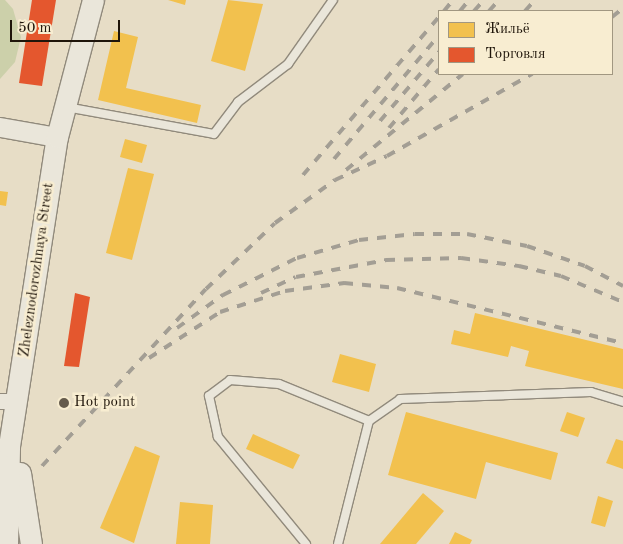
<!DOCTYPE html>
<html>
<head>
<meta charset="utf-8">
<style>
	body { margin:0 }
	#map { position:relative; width:623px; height:544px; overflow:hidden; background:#e7ddc6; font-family:"Old Standard TT",serif }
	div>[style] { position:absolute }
	.green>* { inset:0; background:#ccd0aa }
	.homes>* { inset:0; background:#f2c14e }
	.shops>* { inset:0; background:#e4572e }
	.roads { filter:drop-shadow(1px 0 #918a7c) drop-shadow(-1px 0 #918a7c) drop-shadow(0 1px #918a7c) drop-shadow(0 -1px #918a7c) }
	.service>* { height:8px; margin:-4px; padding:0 4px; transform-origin:4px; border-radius:4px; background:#eae6da }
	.minor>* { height:15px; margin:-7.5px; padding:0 7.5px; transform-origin:7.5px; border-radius:7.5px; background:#eae6da }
	.tertiary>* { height:19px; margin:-9.5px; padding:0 9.5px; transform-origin:9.5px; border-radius:9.5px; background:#eae6da }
	.secondary>* { height:21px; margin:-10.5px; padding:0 10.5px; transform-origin:10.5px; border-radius:10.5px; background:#eae6da }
	.rail>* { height:4px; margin-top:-2px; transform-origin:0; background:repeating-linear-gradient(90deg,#a39e94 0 9px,transparent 0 18px) }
	.dots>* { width:14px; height:14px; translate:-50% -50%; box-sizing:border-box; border:2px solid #f8edd1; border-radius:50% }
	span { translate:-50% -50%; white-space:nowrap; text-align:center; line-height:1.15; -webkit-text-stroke:5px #f8edd1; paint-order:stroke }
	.street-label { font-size:15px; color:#1f150a }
	.poi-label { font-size:15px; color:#1f150a }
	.left { translate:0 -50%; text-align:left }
	.legend { position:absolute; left:438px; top:10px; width:175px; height:65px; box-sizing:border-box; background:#f8edd1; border:1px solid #a19781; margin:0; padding:6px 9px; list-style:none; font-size:15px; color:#1f150a }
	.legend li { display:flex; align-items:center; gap:10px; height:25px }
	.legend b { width:25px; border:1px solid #a19781 }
	.scale { position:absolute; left:10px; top:20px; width:110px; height:22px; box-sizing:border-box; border:2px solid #1f150a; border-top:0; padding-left:6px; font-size:15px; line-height:18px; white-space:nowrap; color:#1f150a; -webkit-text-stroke:4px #f8edd1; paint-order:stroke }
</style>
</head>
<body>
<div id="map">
	<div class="green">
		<i style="clip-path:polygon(0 0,5px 0,13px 9px,21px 37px,15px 62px,0 79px)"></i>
	</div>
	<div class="homes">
		<i style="clip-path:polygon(168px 0,186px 0,185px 5px)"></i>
		<i style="clip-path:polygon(228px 0,263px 4px,245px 71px,211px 61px)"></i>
		<i style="clip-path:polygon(114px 31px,138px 37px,126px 88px,201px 105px,197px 123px,98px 100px)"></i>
		<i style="clip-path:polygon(125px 139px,147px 145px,142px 163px,120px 157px)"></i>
		<i style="clip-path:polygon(128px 168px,154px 174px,132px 260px,106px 253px)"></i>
		<i style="clip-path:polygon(0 191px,8px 192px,6px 206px,0 205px)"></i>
		<i style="clip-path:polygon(475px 313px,623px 349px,623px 389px,525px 366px,529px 351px,511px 346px,508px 357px,451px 344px,454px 330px,470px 334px)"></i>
		<i style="clip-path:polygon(340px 354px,376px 364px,369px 392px,332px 382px)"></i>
		<i style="clip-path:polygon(406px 412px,558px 453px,551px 480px,486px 462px,476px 499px,388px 475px)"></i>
		<i style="clip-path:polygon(567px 412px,585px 418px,578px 437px,560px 431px)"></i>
		<i style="clip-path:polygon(253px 434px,300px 455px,293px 469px,246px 449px)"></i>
		<i style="clip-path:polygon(616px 439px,623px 441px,623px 469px,606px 463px)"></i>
		<i style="clip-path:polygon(135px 446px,160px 456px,134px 543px,100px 528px)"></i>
		<i style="clip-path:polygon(423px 493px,444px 511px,416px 544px,380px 544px)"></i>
		<i style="clip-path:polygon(598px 496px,613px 501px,605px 527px,591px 523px)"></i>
		<i style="clip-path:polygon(180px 502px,213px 505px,210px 544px,176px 544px)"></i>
		<i style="clip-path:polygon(455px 532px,472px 540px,470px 544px,449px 544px)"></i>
	</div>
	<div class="shops">
		<i style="clip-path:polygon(32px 0,56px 0,42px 86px,19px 83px)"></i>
		<i style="clip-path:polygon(75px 293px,90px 297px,79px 367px,64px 366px)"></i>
		<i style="clip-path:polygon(64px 398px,68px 400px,65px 408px,60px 406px)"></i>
	</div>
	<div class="roads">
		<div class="service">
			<i style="left:66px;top:107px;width:150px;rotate:10.3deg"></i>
			<i style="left:214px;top:134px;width:40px;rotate:-53deg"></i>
			<i style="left:238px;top:102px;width:63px;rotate:-37.2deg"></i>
			<i style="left:288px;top:64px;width:78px;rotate:-54.9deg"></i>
			<i style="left:306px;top:544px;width:139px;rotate:-129.4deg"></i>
			<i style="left:218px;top:437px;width:42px;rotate:-102.4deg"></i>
			<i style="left:209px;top:396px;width:26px;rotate:-37deg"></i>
			<i style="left:230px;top:380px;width:49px;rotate:4.7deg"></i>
			<i style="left:279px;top:384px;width:97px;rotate:22.3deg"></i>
			<i style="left:338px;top:544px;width:127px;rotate:-75.9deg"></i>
			<i style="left:369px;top:421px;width:38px;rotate:-35deg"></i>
			<i style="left:400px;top:399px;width:191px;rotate:-2.1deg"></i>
			<i style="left:591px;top:392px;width:34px;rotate:17deg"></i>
		</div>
		<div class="minor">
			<i style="left:0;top:401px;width:18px"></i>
		</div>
		<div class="tertiary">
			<i style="left:0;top:127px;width:58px;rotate:10deg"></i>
		</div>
		<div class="secondary">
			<i style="left:20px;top:473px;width:72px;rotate:81.2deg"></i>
			<i style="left:7px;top:544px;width:98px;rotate:-88.8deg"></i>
			<i style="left:9px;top:446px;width:313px;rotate:-81.2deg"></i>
			<i style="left:57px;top:137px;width:142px;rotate:-75.3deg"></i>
		</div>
	</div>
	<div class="rail">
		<i style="left:444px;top:11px;width:14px;rotate:-51deg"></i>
		<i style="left:460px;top:11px;width:14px;rotate:-51deg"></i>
		<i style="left:474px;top:11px;width:15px;rotate:-48deg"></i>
		<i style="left:489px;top:11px;width:15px;rotate:-48deg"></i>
		<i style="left:525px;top:11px;width:15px;rotate:-48deg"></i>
		<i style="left:612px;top:17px;width:14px;rotate:-39deg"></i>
		<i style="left:380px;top:121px;width:91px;rotate:-49.5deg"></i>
		<i style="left:389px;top:128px;width:77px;rotate:-49.7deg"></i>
		<i style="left:334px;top:159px;width:162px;rotate:-49.7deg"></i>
		<i style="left:346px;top:170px;width:151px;rotate:-39.4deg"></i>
		<i style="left:303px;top:175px;width:208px;rotate:-49.3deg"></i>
		<i style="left:261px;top:293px;width:38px;rotate:-25deg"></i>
		<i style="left:296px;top:277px;width:92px;rotate:-10.7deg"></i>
		<i style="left:386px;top:260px;width:75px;rotate:-1.5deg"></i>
		<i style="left:461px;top:258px;width:59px;rotate:7.9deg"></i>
		<i style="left:519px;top:266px;width:43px;rotate:13.4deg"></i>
		<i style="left:561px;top:276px;width:67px;rotate:22.8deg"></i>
		<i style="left:177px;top:328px;width:57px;rotate:-35.7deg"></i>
		<i style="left:223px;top:295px;width:83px;rotate:-26.6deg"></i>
		<i style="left:297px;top:258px;width:65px;rotate:-16.2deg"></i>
		<i style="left:359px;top:240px;width:56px;rotate:-6.1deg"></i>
		<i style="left:415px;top:234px;width:52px"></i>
		<i style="left:467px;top:234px;width:61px;rotate:11.3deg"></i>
		<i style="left:527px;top:246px;width:61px;rotate:19deg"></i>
		<i style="left:585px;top:266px;width:43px;rotate:27.8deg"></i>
		<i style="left:149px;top:358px;width:85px;rotate:-32.9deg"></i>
		<i style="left:220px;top:312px;width:68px;rotate:-17.9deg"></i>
		<i style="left:285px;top:291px;width:60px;rotate:-7.7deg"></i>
		<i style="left:344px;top:283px;width:53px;rotate:5.4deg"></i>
		<i style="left:397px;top:288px;width:233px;rotate:13.7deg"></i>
		<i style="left:42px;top:466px;width:241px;rotate:-47.2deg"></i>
		<i style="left:206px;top:289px;width:95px;rotate:-43.7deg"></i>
		<i style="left:275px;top:223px;width:74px;rotate:-35.6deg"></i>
		<i style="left:335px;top:180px;width:57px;rotate:-24.8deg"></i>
		<i style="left:387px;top:156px;width:167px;rotate:-29.5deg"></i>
	</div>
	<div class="dots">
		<i style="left:64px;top:403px;background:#655b4c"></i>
	</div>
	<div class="street-label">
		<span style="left:37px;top:270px;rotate:-82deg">Zheleznodorozhnaya Street</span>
	</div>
	<div class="poi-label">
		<span class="left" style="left:74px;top:403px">Hot point</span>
	</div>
	<ul class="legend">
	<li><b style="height:14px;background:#f2c14e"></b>Жильё</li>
	<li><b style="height:14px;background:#e4572e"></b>Торговля</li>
	</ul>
	<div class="scale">50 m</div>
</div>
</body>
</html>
